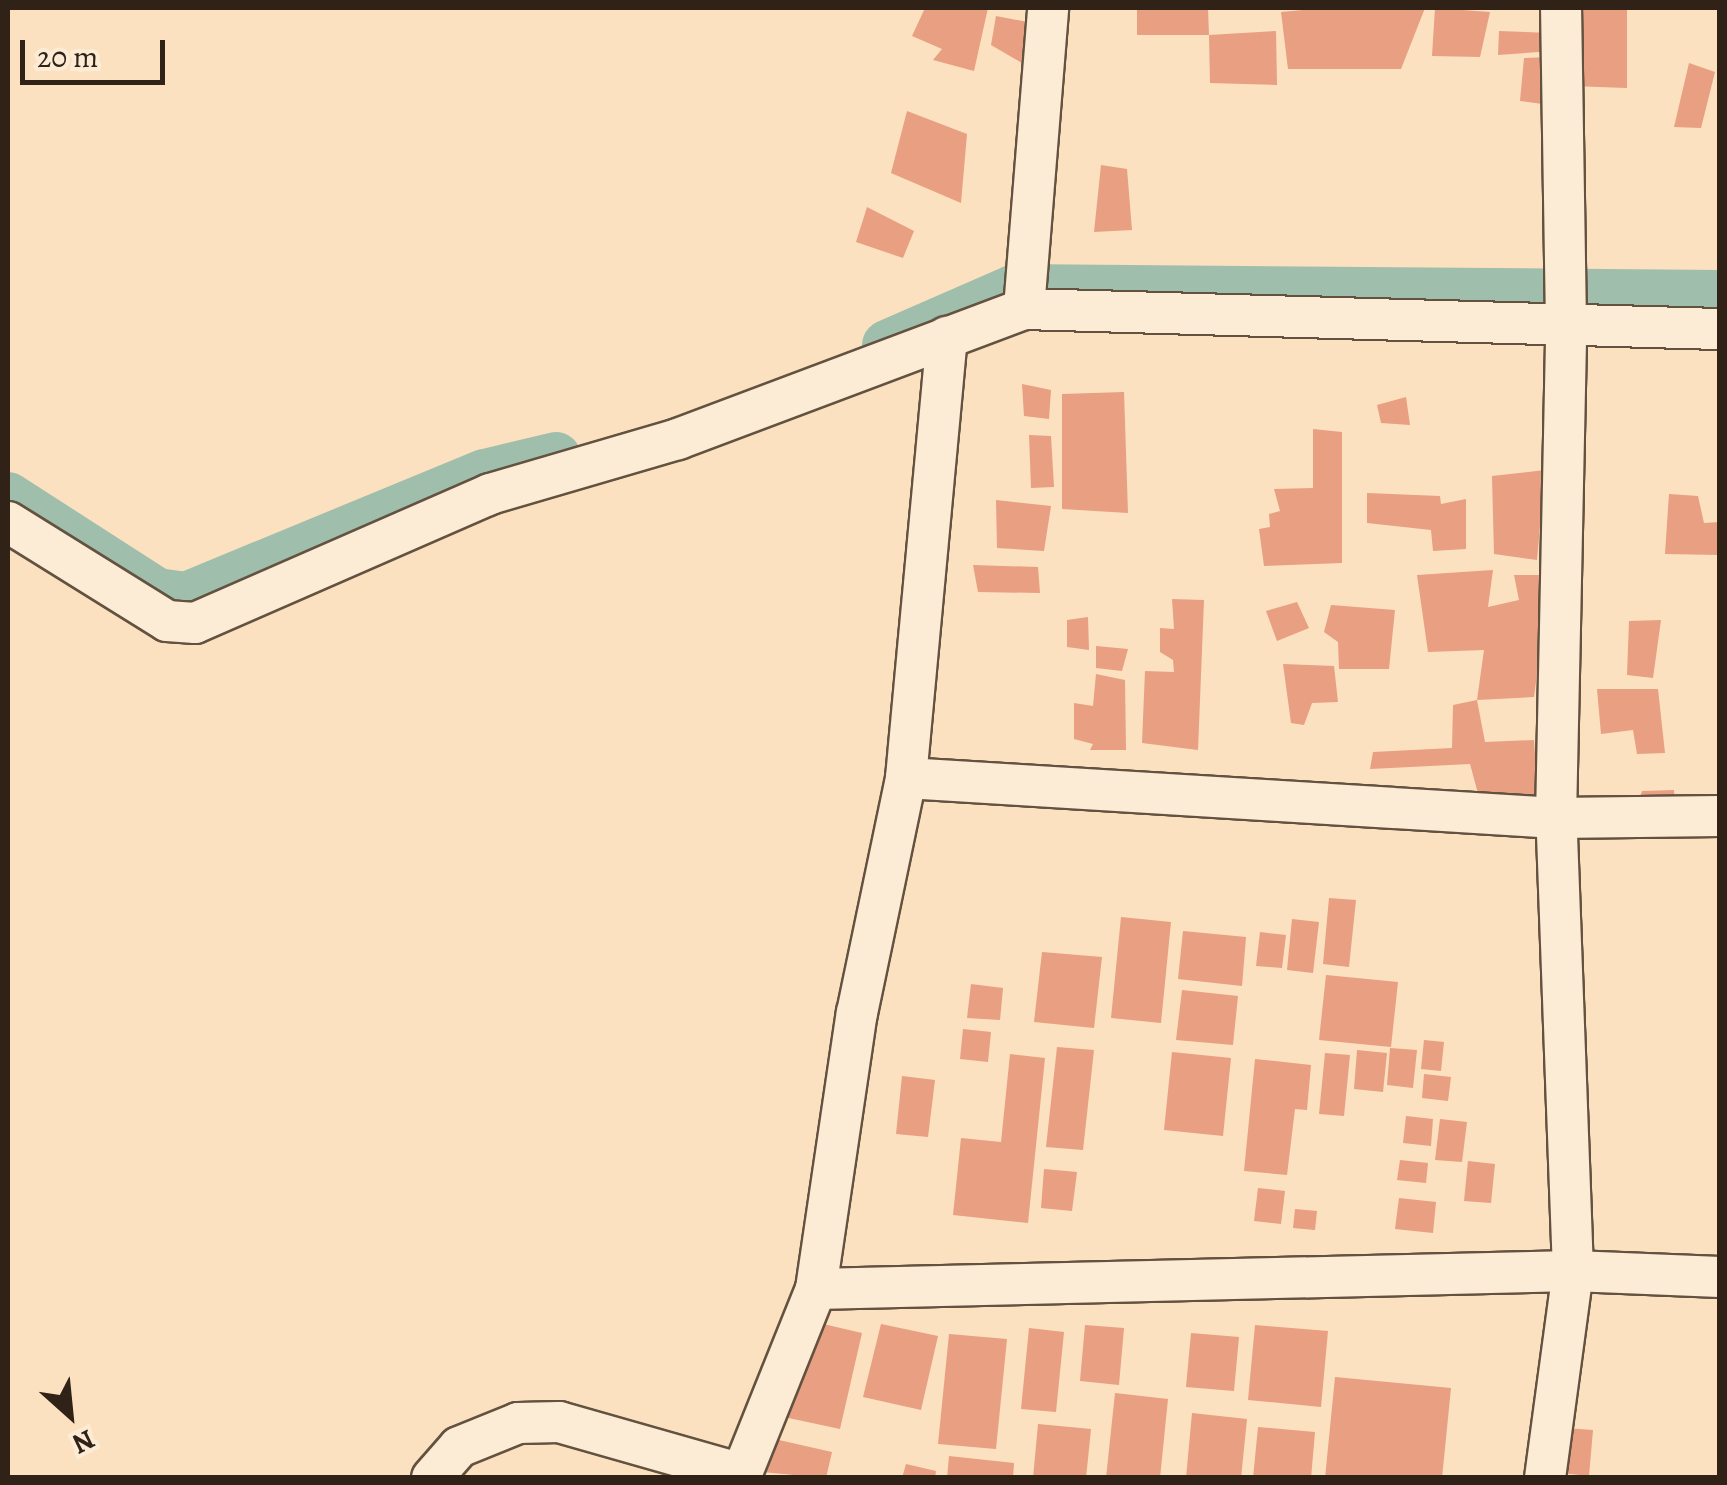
<!DOCTYPE html>
<html>
<head>
<meta charset="utf-8">
<style>
	body { margin:0 }
	#map { position:relative; width:1727px; height:1485px; overflow:hidden; background:#fbe1bf; font-family:Alegreya,serif }
	div>[style] { position:absolute }
	.canal>* { height:50px; margin:-25px; padding:0 25px; transform-origin:25px; border-radius:25px; background:#a0beac }
	.building>* { inset:0; background:#e89f82 }
	.roads { filter:drop-shadow(2px 0 #635240) drop-shadow(-2px 0 #635240) drop-shadow(0 2px #635240) drop-shadow(0 -2px #635240) }
	.minor>* { height:40px; margin:-20px; padding:0 20px; transform-origin:20px; border-radius:20px; background:#fcecd5 }
	span { translate:-50% -50%; white-space:nowrap; text-align:center; line-height:1.15; -webkit-text-stroke:10px #fcecd5; paint-order:stroke }
	.frame { position:absolute; inset:0; border:10px solid #302216; pointer-events:none }
	.north { position:absolute; left:20px; top:1365px; width:100px; height:100px; -webkit-text-stroke:8px #fcecd5; paint-order:stroke; rotate:153deg; font-size:28px; font-weight:700; line-height:40px; text-align:center; color:#302216 }
	.north::after { content:''; display:block; margin:auto; width:35px; height:45px; background:#302216; clip-path:polygon(50% 0,100% 100%,50% 72%,0 100%) }
	.scale { position:absolute; left:20px; top:40px; width:145px; height:45px; box-sizing:border-box; border:5px solid #302216; border-top:0; padding-left:12px; font-size:30px; line-height:35px; white-space:nowrap; color:#302216; -webkit-text-stroke:8px #fcecd5; paint-order:stroke }
</style>
</head>
<body>
<div id="map">
	<div class="canal">
		<i style="left:887px;top:345px;width:140px;rotate:-23.6deg"></i>
		<i style="left:1015px;top:289px;width:705px;rotate:0.49deg"></i>
		<i style="left:8px;top:497px;width:177px;rotate:32.8deg"></i>
		<i style="left:157px;top:593px;width:29px;rotate:8deg"></i>
		<i style="left:186px;top:597px;width:323px;rotate:-22.4deg"></i>
		<i style="left:485px;top:474px;width:73px;rotate:-13.5deg"></i>
	</div>
	<div class="building">
		<i style="clip-path:polygon(925px 8px,988px 8px,974px 71px,933px 60px,942px 49px,912px 36px)"></i>
		<i style="clip-path:polygon(1137px 8px,1208px 8px,1209px 35px,1137px 35px)"></i>
		<i style="clip-path:polygon(1325px 8px,1425px 8px,1401px 69px,1288px 69px,1281px 12px)"></i>
		<i style="clip-path:polygon(1435px 8px,1490px 12px,1480px 57px,1432px 56px)"></i>
		<i style="clip-path:polygon(1627px 8px,1627px 88px,1571px 86px,1568px 9px)"></i>
		<i style="clip-path:polygon(996px 16px,1033px 23px,1029px 67px,991px 45px)"></i>
		<i style="clip-path:polygon(1276px 31px,1277px 85px,1210px 83px,1209px 35px)"></i>
		<i style="clip-path:polygon(1499px 31px,1551px 33px,1553px 51px,1498px 55px)"></i>
		<i style="clip-path:polygon(1553px 57px,1550px 105px,1520px 101px,1524px 58px)"></i>
		<i style="clip-path:polygon(1689px 63px,1715px 72px,1701px 128px,1674px 127px)"></i>
		<i style="clip-path:polygon(907px 111px,967px 134px,961px 203px,891px 173px)"></i>
		<i style="clip-path:polygon(1101px 165px,1127px 169px,1132px 230px,1094px 232px)"></i>
		<i style="clip-path:polygon(867px 207px,914px 231px,903px 258px,856px 242px)"></i>
		<i style="clip-path:polygon(1022px 384px,1051px 390px,1049px 419px,1024px 416px)"></i>
		<i style="clip-path:polygon(1124px 392px,1128px 513px,1062px 509px,1062px 394px)"></i>
		<i style="clip-path:polygon(1406px 397px,1410px 425px,1381px 423px,1377px 405px)"></i>
		<i style="clip-path:polygon(1313px 429px,1342px 432px,1342px 563px,1264px 566px,1259px 529px,1270px 527px,1269px 514px,1280px 511px,1274px 489px,1313px 488px)"></i>
		<i style="clip-path:polygon(1029px 435px,1051px 436px,1054px 487px,1031px 488px)"></i>
		<i style="clip-path:polygon(1545px 470px,1537px 560px,1494px 554px,1492px 476px)"></i>
		<i style="clip-path:polygon(1367px 493px,1440px 496px,1441px 504px,1466px 499px,1466px 549px,1433px 551px,1431px 530px,1367px 523px)"></i>
		<i style="clip-path:polygon(1669px 494px,1698px 496px,1704px 523px,1720px 522px,1720px 555px,1665px 554px)"></i>
		<i style="clip-path:polygon(996px 500px,1051px 506px,1044px 551px,997px 548px)"></i>
		<i style="clip-path:polygon(973px 565px,1038px 567px,1040px 593px,978px 592px)"></i>
		<i style="clip-path:polygon(1493px 570px,1488px 607px,1519px 600px,1514px 575px,1550px 575px,1534px 697px,1477px 700px,1484px 650px,1428px 652px,1417px 575px)"></i>
		<i style="clip-path:polygon(1172px 599px,1204px 600px,1198px 750px,1142px 743px,1145px 671px,1174px 672px,1173px 660px,1160px 652px,1160px 628px,1174px 629px)"></i>
		<i style="clip-path:polygon(1297px 602px,1309px 628px,1277px 641px,1266px 611px)"></i>
		<i style="clip-path:polygon(1331px 605px,1395px 610px,1389px 669px,1339px 669px,1338px 642px,1324px 632px)"></i>
		<i style="clip-path:polygon(1088px 617px,1089px 650px,1067px 647px,1067px 620px)"></i>
		<i style="clip-path:polygon(1661px 620px,1653px 678px,1627px 675px,1629px 621px)"></i>
		<i style="clip-path:polygon(1096px 646px,1128px 649px,1122px 671px,1096px 668px)"></i>
		<i style="clip-path:polygon(1283px 664px,1334px 666px,1338px 702px,1312px 703px,1304px 725px,1291px 723px)"></i>
		<i style="clip-path:polygon(1096px 674px,1125px 680px,1126px 750px,1090px 750px,1093px 744px,1074px 739px,1074px 703px,1093px 706px)"></i>
		<i style="clip-path:polygon(1597px 689px,1658px 689px,1665px 753px,1637px 754px,1633px 730px,1601px 734px)"></i>
		<i style="clip-path:polygon(1477px 700px,1485px 742px,1534px 740px,1538px 800px,1480px 801px,1470px 764px,1370px 769px,1373px 752px,1452px 748px,1453px 705px)"></i>
		<i style="clip-path:polygon(1674px 790px,1675px 810px,1638px 804px,1642px 791px)"></i>
		<i style="clip-path:polygon(1329px 898px,1356px 900px,1349px 967px,1323px 964px)"></i>
		<i style="clip-path:polygon(1121px 917px,1171px 922px,1161px 1023px,1111px 1018px)"></i>
		<i style="clip-path:polygon(1292px 919px,1319px 922px,1313px 973px,1287px 970px)"></i>
		<i style="clip-path:polygon(1183px 931px,1246px 937px,1242px 986px,1178px 979px)"></i>
		<i style="clip-path:polygon(1260px 932px,1286px 935px,1282px 968px,1256px 966px)"></i>
		<i style="clip-path:polygon(1042px 952px,1102px 957px,1094px 1028px,1034px 1022px)"></i>
		<i style="clip-path:polygon(1326px 975px,1398px 982px,1391px 1047px,1319px 1040px)"></i>
		<i style="clip-path:polygon(971px 984px,1003px 988px,1000px 1020px,967px 1018px)"></i>
		<i style="clip-path:polygon(1182px 990px,1238px 996px,1233px 1045px,1176px 1040px)"></i>
		<i style="clip-path:polygon(963px 1029px,991px 1032px,988px 1062px,960px 1059px)"></i>
		<i style="clip-path:polygon(1424px 1040px,1444px 1042px,1441px 1071px,1421px 1069px)"></i>
		<i style="clip-path:polygon(1057px 1047px,1094px 1050px,1083px 1150px,1046px 1147px)"></i>
		<i style="clip-path:polygon(1390px 1048px,1417px 1050px,1413px 1088px,1387px 1085px)"></i>
		<i style="clip-path:polygon(1357px 1050px,1387px 1053px,1383px 1092px,1354px 1089px)"></i>
		<i style="clip-path:polygon(1172px 1052px,1231px 1058px,1223px 1136px,1164px 1130px)"></i>
		<i style="clip-path:polygon(1325px 1053px,1350px 1055px,1344px 1116px,1319px 1114px)"></i>
		<i style="clip-path:polygon(1010px 1054px,1045px 1058px,1028px 1223px,953px 1215px,961px 1138px,1001px 1142px)"></i>
		<i style="clip-path:polygon(1255px 1059px,1311px 1065px,1307px 1110px,1295px 1109px,1287px 1175px,1244px 1171px)"></i>
		<i style="clip-path:polygon(1424px 1074px,1451px 1077px,1448px 1101px,1422px 1098px)"></i>
		<i style="clip-path:polygon(902px 1076px,935px 1080px,928px 1137px,896px 1134px)"></i>
		<i style="clip-path:polygon(1406px 1116px,1433px 1119px,1431px 1146px,1403px 1143px)"></i>
		<i style="clip-path:polygon(1440px 1119px,1467px 1122px,1462px 1162px,1435px 1160px)"></i>
		<i style="clip-path:polygon(1400px 1160px,1428px 1163px,1426px 1183px,1397px 1180px)"></i>
		<i style="clip-path:polygon(1468px 1161px,1495px 1164px,1491px 1203px,1464px 1201px)"></i>
		<i style="clip-path:polygon(1044px 1169px,1077px 1172px,1072px 1211px,1041px 1208px)"></i>
		<i style="clip-path:polygon(1258px 1188px,1285px 1191px,1281px 1224px,1254px 1221px)"></i>
		<i style="clip-path:polygon(1399px 1198px,1436px 1202px,1433px 1233px,1395px 1229px)"></i>
		<i style="clip-path:polygon(1295px 1209px,1317px 1211px,1315px 1230px,1293px 1228px)"></i>
		<i style="clip-path:polygon(806px 1320px,862px 1333px,840px 1429px,784px 1417px)"></i>
		<i style="clip-path:polygon(881px 1324px,938px 1336px,921px 1410px,863px 1397px)"></i>
		<i style="clip-path:polygon(1085px 1325px,1124px 1328px,1119px 1385px,1080px 1381px)"></i>
		<i style="clip-path:polygon(1255px 1325px,1328px 1331px,1321px 1407px,1248px 1400px)"></i>
		<i style="clip-path:polygon(1029px 1328px,1064px 1332px,1056px 1412px,1021px 1409px)"></i>
		<i style="clip-path:polygon(1191px 1333px,1239px 1337px,1234px 1391px,1186px 1387px)"></i>
		<i style="clip-path:polygon(949px 1334px,1007px 1339px,996px 1449px,938px 1444px)"></i>
		<i style="clip-path:polygon(1335px 1377px,1451px 1388px,1442px 1478px,1325px 1478px)"></i>
		<i style="clip-path:polygon(1115px 1393px,1168px 1399px,1160px 1478px,1106px 1478px)"></i>
		<i style="clip-path:polygon(1192px 1413px,1247px 1419px,1241px 1478px,1186px 1478px)"></i>
		<i style="clip-path:polygon(1038px 1424px,1091px 1429px,1086px 1478px,1033px 1478px)"></i>
		<i style="clip-path:polygon(1258px 1427px,1315px 1432px,1311px 1478px,1253px 1478px)"></i>
		<i style="clip-path:polygon(1565px 1428px,1593px 1430px,1589px 1476px,1561px 1473px)"></i>
		<i style="clip-path:polygon(770px 1438px,832px 1452px,826px 1478px,762px 1472px)"></i>
		<i style="clip-path:polygon(949px 1456px,1014px 1463px,1013px 1478px,947px 1478px)"></i>
		<i style="clip-path:polygon(906px 1464px,936px 1471px,935px 1478px,902px 1478px)"></i>
	</div>
	<div class="roads">
		<div class="minor">
			<i style="left:1024px;top:309px;width:302px;rotate:-85.4deg"></i>
			<i style="left:8px;top:522px;width:187px;rotate:31.9deg"></i>
			<i style="left:167px;top:621px;width:28px;rotate:4deg"></i>
			<i style="left:195px;top:623px;width:322px;rotate:-23.6deg"></i>
			<i style="left:490px;top:494px;width:196px;rotate:-16.3deg"></i>
			<i style="left:678px;top:439px;width:370px;rotate:-20.6deg"></i>
			<i style="left:1024px;top:309px;width:696px;rotate:1.65deg"></i>
			<i style="left:906px;top:778px;width:651px;rotate:3.52deg"></i>
			<i style="left:1556px;top:818px;width:164px;rotate:-0.7deg"></i>
			<i style="left:816px;top:1289px;width:757px;rotate:-1.36deg"></i>
			<i style="left:1573px;top:1271px;width:147px;rotate:2.3deg"></i>
			<i style="left:432px;top:1478px;width:41px;rotate:-48.9deg"></i>
			<i style="left:459px;top:1447px;width:64px;rotate:-22.1deg"></i>
			<i style="left:518px;top:1423px;width:41px;rotate:-1.4deg"></i>
			<i style="left:559px;top:1422px;width:189px;rotate:15.9deg"></i>
			<i style="left:740px;top:1478px;width:204px;rotate:-68.1deg"></i>
			<i style="left:816px;top:1289px;width:279px;rotate:-81.6deg"></i>
			<i style="left:857px;top:1013px;width:240px;rotate:-78.2deg"></i>
			<i style="left:906px;top:778px;width:443px;rotate:-84.7deg"></i>
			<i style="left:1545px;top:1478px;width:209px;rotate:-82.3deg"></i>
			<i style="left:1573px;top:1271px;width:453px;rotate:-92.1deg"></i>
			<i style="left:1556px;top:818px;width:494px;rotate:-88.8deg"></i>
			<i style="left:1566px;top:324px;width:316px;rotate:-90.9deg"></i>
		</div>
	</div>
	<div class="frame"></div>
	<div class="north">N</div>
	<div class="scale">20 m</div>
</div>
</body>
</html>
